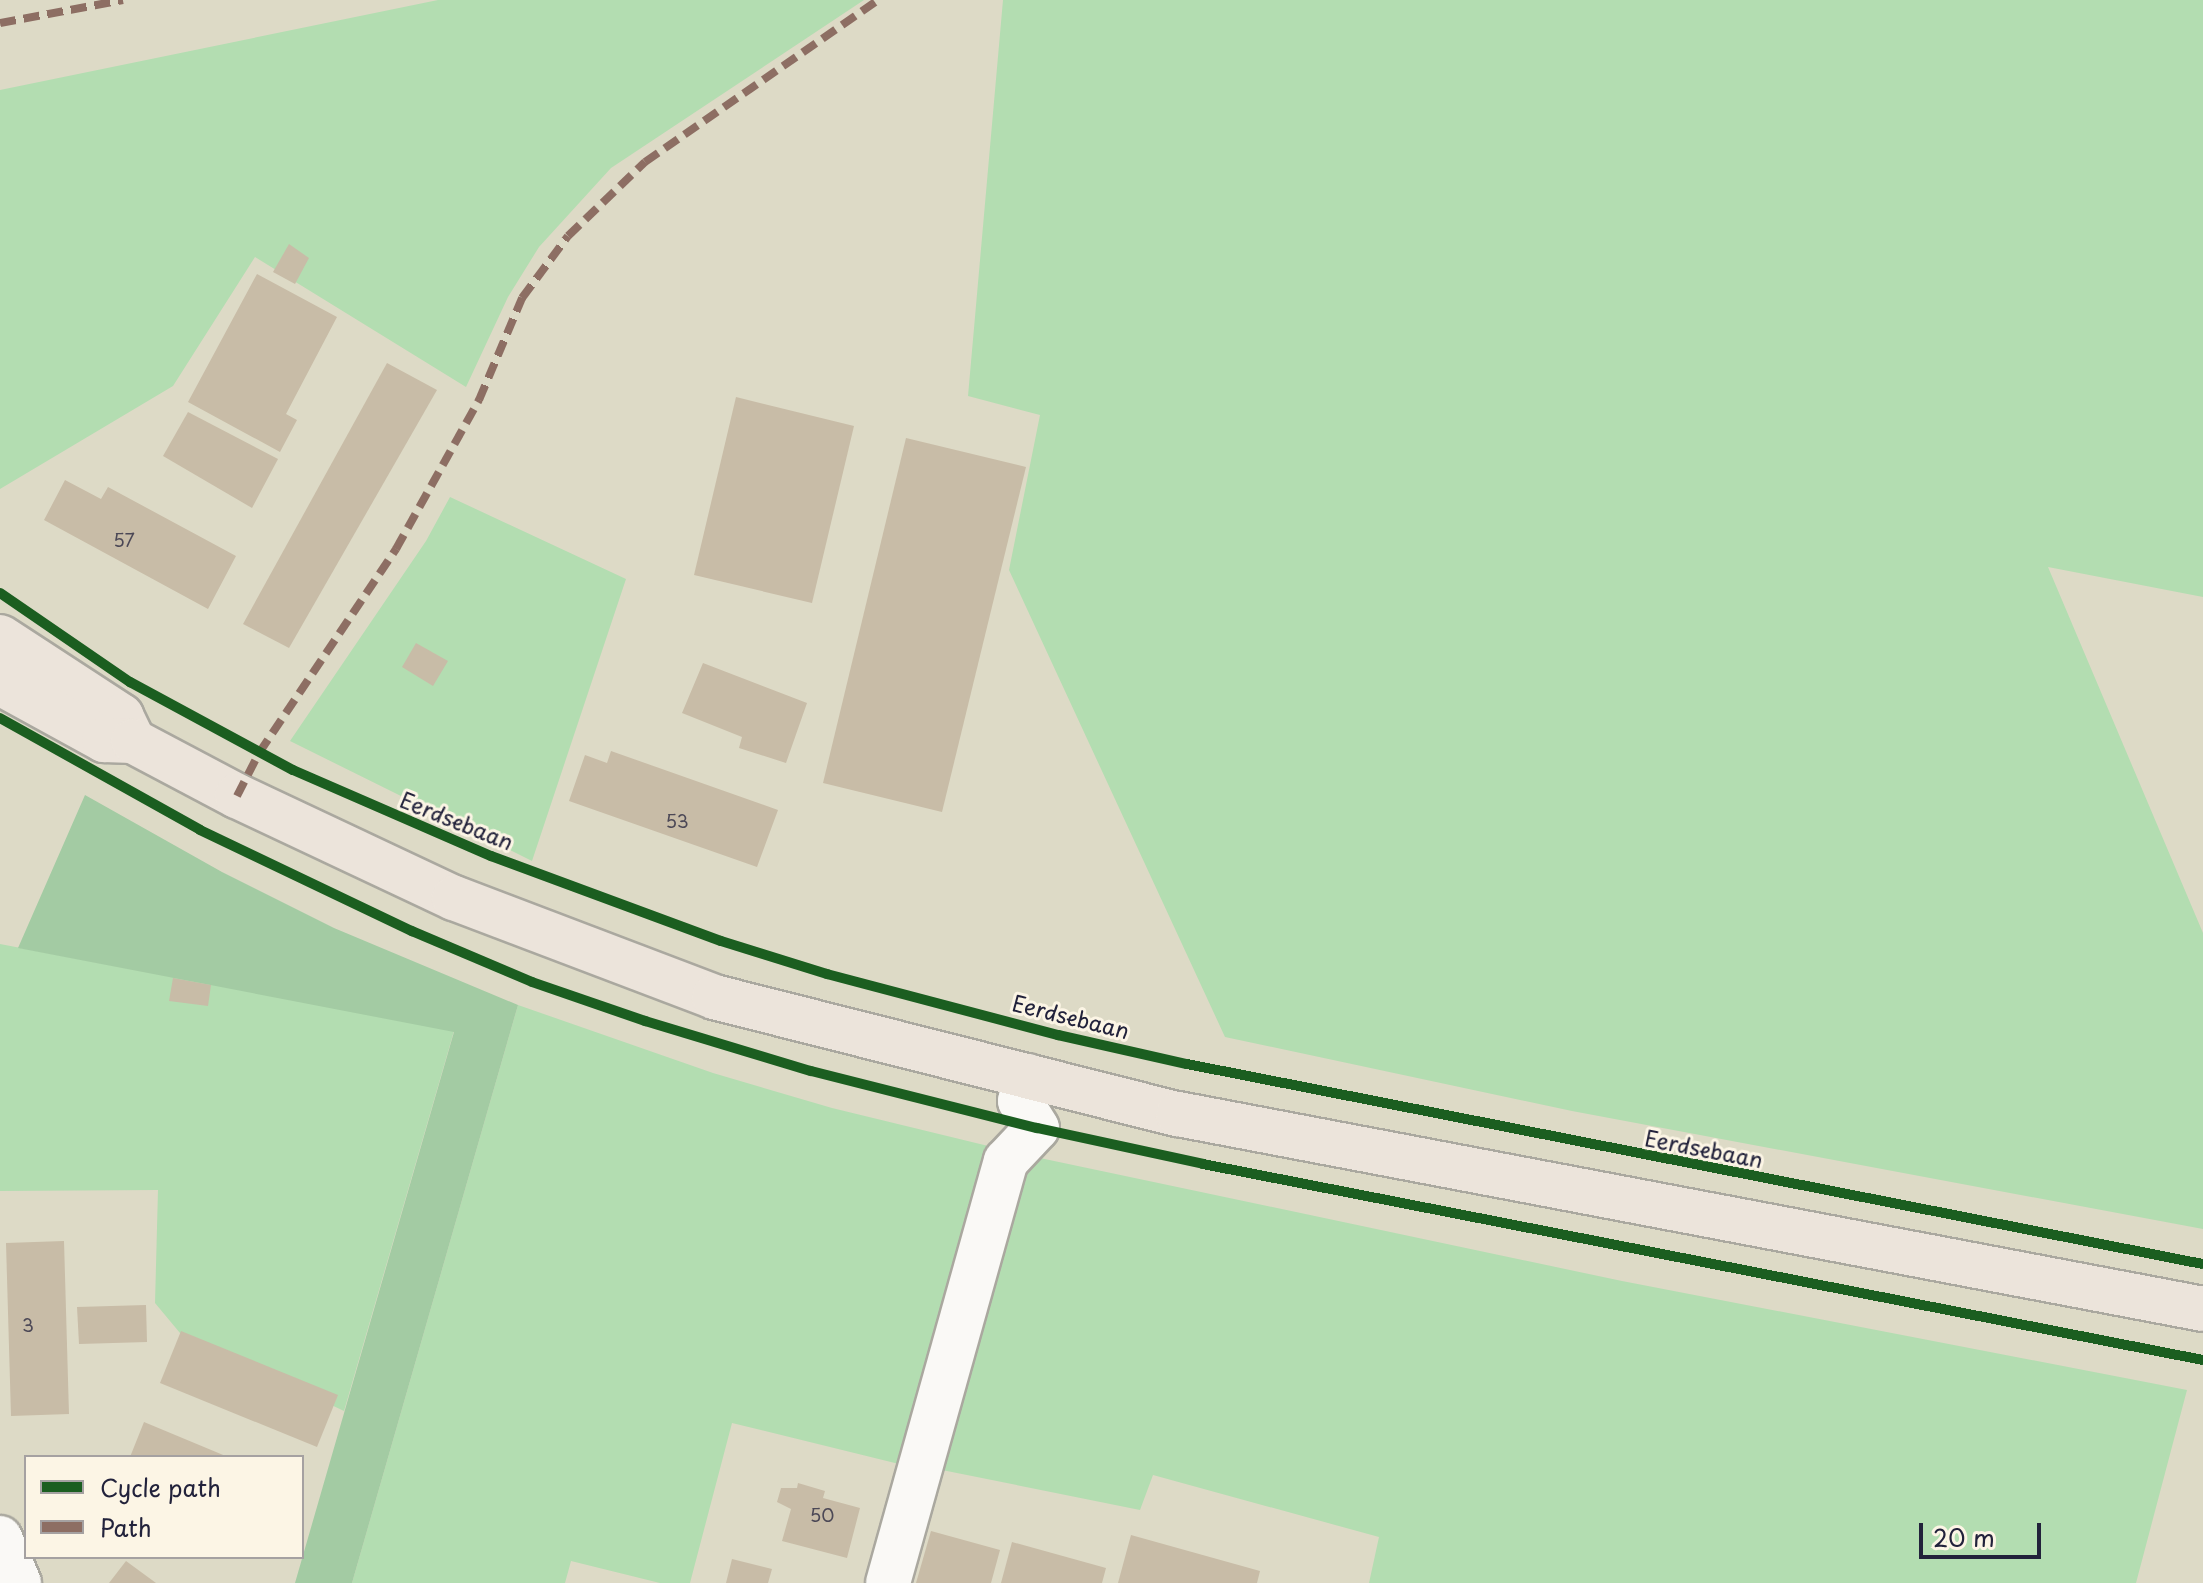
<!DOCTYPE html>
<html>
<head>
<meta charset="utf-8">
<style>
	body { margin:0 }
	#map { position:relative; width:2203px; height:1583px; overflow:hidden; background:#dddac6; font-family:"Playpen Sans",sans-serif }
	div>[style] { position:absolute }
	.green>* { inset:0; background:#b3ddb1 }
	.forest>* { inset:0; background:#a3cba3 }
	.building>* { inset:0; background:#c8bca7 }
	.roads { filter:drop-shadow(2px 0 #aaa89f) drop-shadow(-2px 0 #aaa89f) drop-shadow(0 2px #aaa89f) drop-shadow(0 -2px #aaa89f) }
	.minor>* { height:44px; margin:-22px; padding:0 22px; transform-origin:22px; border-radius:22px; background:#faf9f6 }
	.major>* { height:44px; margin:-22px; padding:0 22px; transform-origin:22px; border-radius:22px; background:#ece4db }
	.quiet>* { height:8px; margin-top:-4px; transform-origin:0; background:repeating-linear-gradient(90deg,#8d6e63 0 16px,transparent 0 24px) }
	.cycleway>* { height:10px; margin:-5px; padding:0 5px; transform-origin:5px; border-radius:5px; background:#1b5e20 }
	span { translate:-50% -50%; white-space:nowrap; text-align:center; line-height:1.15; -webkit-text-stroke:6px #fcf5e5; paint-order:stroke }
	.number-label { font-size:18px; color:#4c4856 }
	.number-label span { -webkit-text-stroke-width:0 }
	.street-label { font-size:22px; color:#22223b }
	.legend { position:absolute; left:24px; top:1455px; width:280px; height:104px; box-sizing:border-box; background:#fcf5e5; border:2px solid #a5a1a1; margin:0; padding:10px 14px; list-style:none; font-size:24px; color:#22223b }
	.legend li { display:flex; align-items:center; gap:16px; height:40px }
	.legend b { width:40px; border:2px solid #a5a1a1 }
	.scale { position:absolute; left:1919px; top:1523px; width:122px; height:36px; box-sizing:border-box; border:4px solid #22223b; border-top:0; padding-left:10px; font-size:24px; line-height:28px; white-space:nowrap; color:#22223b; -webkit-text-stroke:6px #fcf5e5; paint-order:stroke }
</style>
</head>
<body>
<div id="map">
	<div class="green">
		<i style="clip-path:polygon(438px 0,864px 0,611px 168px,539px 247px,508px 297px,466px 387px,255px 257px,173px 386px,0 489px,0 90px)"></i>
		<i style="clip-path:polygon(1003px 0,2203px 0,2203px 597px,2048px 567px,2203px 933px,2203px 1229px,1572px 1111px,1225px 1037px,1009px 570px,1040px 415px,968px 396px)"></i>
		<i style="clip-path:polygon(450px 497px,626px 579px,532px 861px,290px 741px,426px 541px)"></i>
		<i style="clip-path:polygon(0 944px,454px 1031px,344px 1411px,180px 1333px,155px 1303px,158px 1190px,0 1191px)"></i>
		<i style="clip-path:polygon(518px 1005px,713px 1073px,832px 1108px,1021px 1154px,1622px 1281px,2187px 1390px,2136px 1583px,1369px 1583px,1379px 1537px,1153px 1475px,1140px 1510px,932px 1468px,899px 1464px,732px 1423px,690px 1583px,660px 1583px,571px 1561px,565px 1583px,352px 1583px)"></i>
	</div>
	<div class="forest">
		<i style="clip-path:polygon(85px 795px,222px 872px,334px 928px,518px 1005px,352px 1583px,295px 1583px,454px 1032px,18px 948px)"></i>
	</div>
	<div class="building">
		<i style="clip-path:polygon(289px 244px,309px 258px,295px 284px,273px 272px)"></i>
		<i style="clip-path:polygon(257px 274px,337px 317px,286px 414px,297px 420px,280px 452px,188px 402px)"></i>
		<i style="clip-path:polygon(387px 363px,437px 390px,289px 648px,243px 624px)"></i>
		<i style="clip-path:polygon(736px 397px,854px 426px,812px 603px,694px 575px)"></i>
		<i style="clip-path:polygon(188px 412px,278px 459px,252px 508px,163px 456px)"></i>
		<i style="clip-path:polygon(906px 438px,1026px 467px,942px 812px,823px 783px)"></i>
		<i style="clip-path:polygon(65px 480px,101px 499px,108px 487px,236px 556px,208px 609px,44px 520px)"></i>
		<i style="clip-path:polygon(416px 643px,448px 661px,433px 686px,402px 667px)"></i>
		<i style="clip-path:polygon(703px 663px,807px 703px,786px 763px,739px 748px,742px 737px,682px 713px)"></i>
		<i style="clip-path:polygon(611px 751px,778px 810px,757px 867px,569px 801px,585px 755px,607px 763px)"></i>
		<i style="clip-path:polygon(173px 978px,211px 985px,208px 1006px,169px 1001px)"></i>
		<i style="clip-path:polygon(64px 1241px,69px 1414px,11px 1416px,6px 1243px)"></i>
		<i style="clip-path:polygon(146px 1305px,147px 1342px,79px 1344px,77px 1307px)"></i>
		<i style="clip-path:polygon(181px 1331px,338px 1395px,317px 1447px,160px 1383px)"></i>
		<i style="clip-path:polygon(144px 1422px,228px 1457px,130px 1457px)"></i>
		<i style="clip-path:polygon(798px 1483px,825px 1491px,823px 1498px,860px 1508px,847px 1558px,782px 1541px,791px 1509px,777px 1502px,781px 1488px,797px 1488px)"></i>
		<i style="clip-path:polygon(931px 1531px,1000px 1550px,991px 1583px,916px 1583px)"></i>
		<i style="clip-path:polygon(1131px 1535px,1260px 1571px,1257px 1583px,1118px 1583px)"></i>
		<i style="clip-path:polygon(1012px 1542px,1106px 1568px,1102px 1583px,1001px 1583px)"></i>
		<i style="clip-path:polygon(732px 1559px,772px 1569px,768px 1583px,726px 1583px)"></i>
		<i style="clip-path:polygon(126px 1561px,156px 1583px,109px 1583px)"></i>
	</div>
	<div class="roads">
		<div class="minor">
			<i style="left:0;top:1538px;width:49px;rotate:67.1deg"></i>
			<i style="left:888px;top:1583px;width:438px;rotate:-74.4deg"></i>
			<i style="left:1006px;top:1161px;width:45px;rotate:-46.8deg"></i>
			<i style="left:1037px;top:1128px;width:32px;rotate:-122deg"></i>
			<i style="left:1020px;top:1101px;width:26px;rotate:-74deg"></i>
		</div>
		<div class="major">
			<i style="left:0;top:637px;width:145px;rotate:33.1deg"></i>
			<i style="left:121px;top:716px;width:28px;rotate:64deg"></i>
			<i style="left:0;top:683px;width:119px;rotate:28.7deg"></i>
			<i style="left:104px;top:740px;width:29px;rotate:2deg"></i>
			<i style="left:133px;top:741px;width:118px;rotate:27.9deg"></i>
			<i style="left:237px;top:796px;width:240px;rotate:25.2deg"></i>
			<i style="left:454px;top:898px;width:278px;rotate:20.8deg"></i>
			<i style="left:714px;top:997px;width:479px;rotate:14.2deg"></i>
			<i style="left:1178px;top:1114px;width:1043px;rotate:10.77deg"></i>
		</div>
	</div>
	<div class="quiet">
		<i style="left:0;top:23px;width:125px;rotate:-10.6deg"></i>
		<i style="left:237px;top:796px;width:48px;rotate:-62.9deg"></i>
		<i style="left:259px;top:753px;width:246px;rotate:-56.1deg"></i>
		<i style="left:396px;top:549px;width:171px;rotate:-60.9deg"></i>
		<i style="left:479px;top:400px;width:111px;rotate:-67.1deg"></i>
		<i style="left:522px;top:298px;width:77px;rotate:-53.4deg"></i>
		<i style="left:568px;top:236px;width:107px;rotate:-43.9deg"></i>
		<i style="left:645px;top:162px;width:284px;rotate:-34.8deg"></i>
	</div>
	<div class="cycleway">
		<i style="left:0;top:593px;width:158px;rotate:34.4deg"></i>
		<i style="left:130px;top:682px;width:185px;rotate:28.4deg"></i>
		<i style="left:293px;top:770px;width:216px;rotate:23.5deg"></i>
		<i style="left:491px;top:856px;width:245px;rotate:20.3deg"></i>
		<i style="left:721px;top:941px;width:111px;rotate:17.3deg"></i>
		<i style="left:827px;top:974px;width:239px;rotate:14.8deg"></i>
		<i style="left:1058px;top:1035px;width:132px;rotate:12.7deg"></i>
		<i style="left:1187px;top:1064px;width:1035px;rotate:11.14deg"></i>
		<i style="left:0;top:718px;width:229px;rotate:29.2deg"></i>
		<i style="left:200px;top:830px;width:235px;rotate:25.5deg"></i>
		<i style="left:412px;top:931px;width:130px;rotate:23deg"></i>
		<i style="left:532px;top:982px;width:120px;rotate:19deg"></i>
		<i style="left:645px;top:1021px;width:173px;rotate:16.8deg"></i>
		<i style="left:811px;top:1071px;width:233px;rotate:14.2deg"></i>
		<i style="left:1037px;top:1128px;width:170px;rotate:12.2deg"></i>
		<i style="left:1203px;top:1164px;width:1019px;rotate:11.09deg"></i>
	</div>
	<div class="number-label">
		<span style="left:124px;top:540px">57</span>
		<span style="left:677px;top:821px">53</span>
		<span style="left:28px;top:1325px">3</span>
		<span style="left:822px;top:1515px">50</span>
	</div>
	<div class="street-label">
		<span style="left:457px;top:820px;rotate:22deg">Eerdsebaan</span>
		<span style="left:1071px;top:1016px;rotate:14deg">Eerdsebaan</span>
		<span style="left:1704px;top:1148px;rotate:11deg">Eerdsebaan</span>
	</div>
	<ul class="legend">
	<li><b style="height:10px;background:#1b5e20"></b>Cycle path</li>
	<li><b style="height:10px;background:#8d6e63"></b>Path</li>
	</ul>
	<div class="scale">20 m</div>
</div>
</body>
</html>
